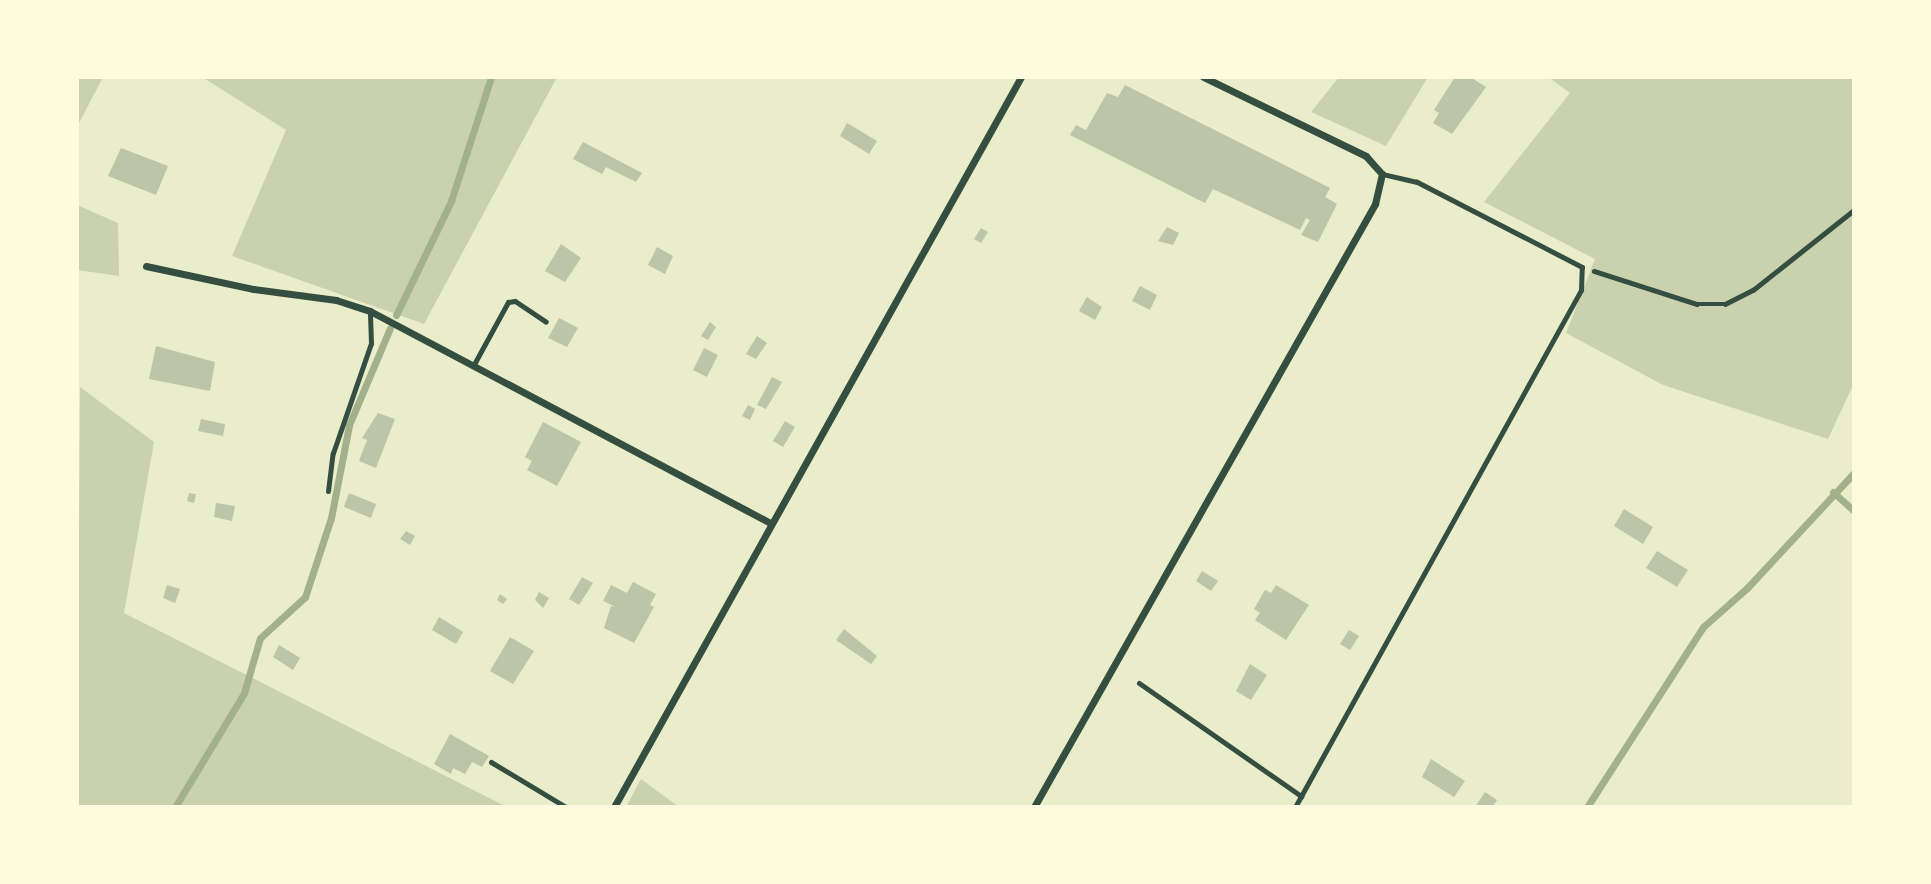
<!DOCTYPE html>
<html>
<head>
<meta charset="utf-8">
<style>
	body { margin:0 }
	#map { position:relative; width:1931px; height:884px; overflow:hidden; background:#e9edc9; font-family:"Work Sans",sans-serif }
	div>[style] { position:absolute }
	.green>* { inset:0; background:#cad2ad }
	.stream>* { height:7px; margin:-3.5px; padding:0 3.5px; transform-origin:3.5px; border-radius:3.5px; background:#a3b18a }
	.building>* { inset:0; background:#bcc5a7 }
	.path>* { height:4.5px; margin:-2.25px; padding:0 2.25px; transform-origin:2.25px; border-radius:2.25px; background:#344e41 }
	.service>* { height:5px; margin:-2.5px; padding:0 2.5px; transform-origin:2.5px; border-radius:2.5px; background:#344e41 }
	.minor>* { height:7px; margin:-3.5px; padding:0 3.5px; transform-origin:3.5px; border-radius:3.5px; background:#344e41 }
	span { translate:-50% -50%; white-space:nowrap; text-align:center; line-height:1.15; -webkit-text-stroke:6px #fefae0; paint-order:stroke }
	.frame { position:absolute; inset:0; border:79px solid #fefae0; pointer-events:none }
</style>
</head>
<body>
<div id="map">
	<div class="green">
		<i style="clip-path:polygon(77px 77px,103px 77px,77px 127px)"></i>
		<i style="clip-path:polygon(202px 77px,557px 77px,424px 324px,232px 256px,286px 130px)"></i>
		<i style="clip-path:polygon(1339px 77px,1428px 77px,1386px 146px,1311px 112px)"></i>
		<i style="clip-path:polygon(1548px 77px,1854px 77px,1854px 383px,1828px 439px,1663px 385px,1566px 333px,1595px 259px,1484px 202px,1570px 93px)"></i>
		<i style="clip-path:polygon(77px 205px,118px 223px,119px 276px,77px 270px)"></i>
		<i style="clip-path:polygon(80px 387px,154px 442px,124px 613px,507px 807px,77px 807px)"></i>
		<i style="clip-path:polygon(641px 779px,679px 807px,626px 807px)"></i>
	</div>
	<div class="stream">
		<i style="left:396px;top:315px;width:127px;rotate:-64.2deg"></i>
		<i style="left:451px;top:201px;width:130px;rotate:-72.1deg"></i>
		<i style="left:1833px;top:492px;width:28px;rotate:42deg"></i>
		<i style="left:175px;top:807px;width:133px;rotate:-58.8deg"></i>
		<i style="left:244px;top:693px;width:57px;rotate:-73.8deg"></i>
		<i style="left:260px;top:638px;width:61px;rotate:-42.3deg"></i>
		<i style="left:305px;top:597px;width:83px;rotate:-71.8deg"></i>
		<i style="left:331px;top:518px;width:95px;rotate:-79deg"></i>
		<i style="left:349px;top:425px;width:105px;rotate:-67.1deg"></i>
		<i style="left:1587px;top:807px;width:214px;rotate:-57.2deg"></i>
		<i style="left:1703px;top:627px;width:59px;rotate:-41.6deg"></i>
		<i style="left:1747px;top:588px;width:157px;rotate:-47.1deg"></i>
	</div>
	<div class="building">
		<i style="clip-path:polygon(1455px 77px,1470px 77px,1486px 87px,1452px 134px,1433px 123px,1439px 113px,1434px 110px)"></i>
		<i style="clip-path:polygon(1125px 85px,1330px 188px,1325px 197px,1337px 204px,1318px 242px,1301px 235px,1310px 220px,1306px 218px,1300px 230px,1213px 189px,1205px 203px,1070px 135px,1076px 125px,1086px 130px,1107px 93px,1118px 97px)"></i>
		<i style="clip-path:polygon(847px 123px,877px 141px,869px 154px,840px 136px)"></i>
		<i style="clip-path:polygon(583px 142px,642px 173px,636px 182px,606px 167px,602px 174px,573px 159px)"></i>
		<i style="clip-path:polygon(121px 148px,168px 166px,156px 195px,108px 176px)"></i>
		<i style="clip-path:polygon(1167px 227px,1179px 233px,1173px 245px,1158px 241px)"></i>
		<i style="clip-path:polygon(981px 228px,988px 232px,981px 243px,974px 239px)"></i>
		<i style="clip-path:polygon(561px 244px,581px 258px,565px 282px,545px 271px)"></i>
		<i style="clip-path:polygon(657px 247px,673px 256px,665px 274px,648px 265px)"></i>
		<i style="clip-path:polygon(1140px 286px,1157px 295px,1150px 310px,1132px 301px)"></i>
		<i style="clip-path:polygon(1087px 297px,1102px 307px,1095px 320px,1079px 311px)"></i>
		<i style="clip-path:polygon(559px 318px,578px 328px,567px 347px,548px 338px)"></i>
		<i style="clip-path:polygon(710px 322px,716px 327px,708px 340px,701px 336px)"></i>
		<i style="clip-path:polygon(757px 336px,767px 343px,756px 359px,746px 354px)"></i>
		<i style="clip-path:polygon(156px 346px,215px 362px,210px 391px,149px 379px)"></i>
		<i style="clip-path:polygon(704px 348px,718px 355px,707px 377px,693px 370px)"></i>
		<i style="clip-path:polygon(772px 377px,782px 382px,766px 409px,757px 405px)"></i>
		<i style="clip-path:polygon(748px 405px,755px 409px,750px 420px,742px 416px)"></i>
		<i style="clip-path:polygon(378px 413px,395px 419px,376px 468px,359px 461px,367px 440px,362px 438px)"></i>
		<i style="clip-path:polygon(201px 419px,225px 424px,223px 436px,198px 431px)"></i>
		<i style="clip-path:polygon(785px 421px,795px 427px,783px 447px,773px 441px)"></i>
		<i style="clip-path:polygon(543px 422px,581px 442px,557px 486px,527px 470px,532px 461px,525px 457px)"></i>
		<i style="clip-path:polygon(189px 493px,196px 494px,194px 503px,187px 501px)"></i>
		<i style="clip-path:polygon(349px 493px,376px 504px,371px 518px,344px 507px)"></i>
		<i style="clip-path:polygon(216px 503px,235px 506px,232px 521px,214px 517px)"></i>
		<i style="clip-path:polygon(1624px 509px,1653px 527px,1643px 544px,1614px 526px)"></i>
		<i style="clip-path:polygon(406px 531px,415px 536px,410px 545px,400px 539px)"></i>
		<i style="clip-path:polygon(1657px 551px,1688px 570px,1677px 587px,1646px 568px)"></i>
		<i style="clip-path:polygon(1202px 571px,1218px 581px,1211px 591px,1196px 581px)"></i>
		<i style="clip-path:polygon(582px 577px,593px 583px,579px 605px,569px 599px)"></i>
		<i style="clip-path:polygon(633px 582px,656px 594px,650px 605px,654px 607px,634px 643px,604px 628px,611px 606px,616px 607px,603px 601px,611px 585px,627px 593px)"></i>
		<i style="clip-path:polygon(167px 585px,180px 589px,175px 603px,163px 598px)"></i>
		<i style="clip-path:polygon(1276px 585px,1309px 605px,1286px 640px,1255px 620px,1260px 613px,1254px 609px,1265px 590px,1271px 593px)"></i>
		<i style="clip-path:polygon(539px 592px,549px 598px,543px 608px,535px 600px)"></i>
		<i style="clip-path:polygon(500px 594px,507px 599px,503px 604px,497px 600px)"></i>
		<i style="clip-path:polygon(439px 617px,463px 632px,456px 644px,432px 630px)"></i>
		<i style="clip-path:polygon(844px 629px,877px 656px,871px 664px,836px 640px)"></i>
		<i style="clip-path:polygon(1349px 630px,1359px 636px,1350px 650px,1340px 644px)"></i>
		<i style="clip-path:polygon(510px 637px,534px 651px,513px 684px,490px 671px)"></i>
		<i style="clip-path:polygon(279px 645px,300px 658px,293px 670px,273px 657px)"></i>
		<i style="clip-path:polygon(1250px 664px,1267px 675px,1251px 700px,1236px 691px)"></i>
		<i style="clip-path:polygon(450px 734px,489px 756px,482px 767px,472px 762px,465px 774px,453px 768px,451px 774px,434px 764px)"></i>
		<i style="clip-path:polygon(1431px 759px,1465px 781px,1454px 797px,1422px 777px)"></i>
		<i style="clip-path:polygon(1485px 792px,1497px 800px,1492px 807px,1475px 807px)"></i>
	</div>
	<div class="path">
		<i style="left:1594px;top:271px;width:108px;rotate:17.8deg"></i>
		<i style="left:1697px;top:304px;width:28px"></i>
		<i style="left:1725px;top:304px;width:31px;rotate:-27deg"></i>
		<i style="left:1753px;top:290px;width:129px;rotate:-38.4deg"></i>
	</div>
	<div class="service">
		<i style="left:473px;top:366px;width:73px;rotate:-61.3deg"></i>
		<i style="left:508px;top:302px;width:7px;rotate:-8deg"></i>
		<i style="left:515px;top:301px;width:37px;rotate:34deg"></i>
		<i style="left:328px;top:491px;width:38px;rotate:-83deg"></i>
		<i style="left:333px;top:453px;width:116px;rotate:-70.9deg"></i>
		<i style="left:371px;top:343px;width:32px;rotate:-92deg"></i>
		<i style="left:1139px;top:683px;width:198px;rotate:34.9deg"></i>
		<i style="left:491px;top:762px;width:87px;rotate:31deg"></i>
		<i style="left:1295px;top:807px;width:591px;rotate:-61.05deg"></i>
		<i style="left:1581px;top:290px;width:23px;rotate:-88deg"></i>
		<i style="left:1582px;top:267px;width:186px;rotate:-152.7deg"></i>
		<i style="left:1417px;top:182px;width:36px;rotate:-167deg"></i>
	</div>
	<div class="minor">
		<i style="left:146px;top:266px;width:109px;rotate:12.1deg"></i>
		<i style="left:253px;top:289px;width:84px;rotate:7.5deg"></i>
		<i style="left:336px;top:300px;width:36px;rotate:18deg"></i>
		<i style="left:370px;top:311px;width:453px;rotate:27.9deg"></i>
		<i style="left:614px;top:807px;width:836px;rotate:-60.86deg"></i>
		<i style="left:1034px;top:807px;width:693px;rotate:-60.51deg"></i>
		<i style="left:1375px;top:204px;width:31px;rotate:-77deg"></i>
		<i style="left:1382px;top:174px;width:24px;rotate:-132deg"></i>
		<i style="left:1366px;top:156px;width:181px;rotate:-154.1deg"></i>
	</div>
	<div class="frame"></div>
</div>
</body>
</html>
